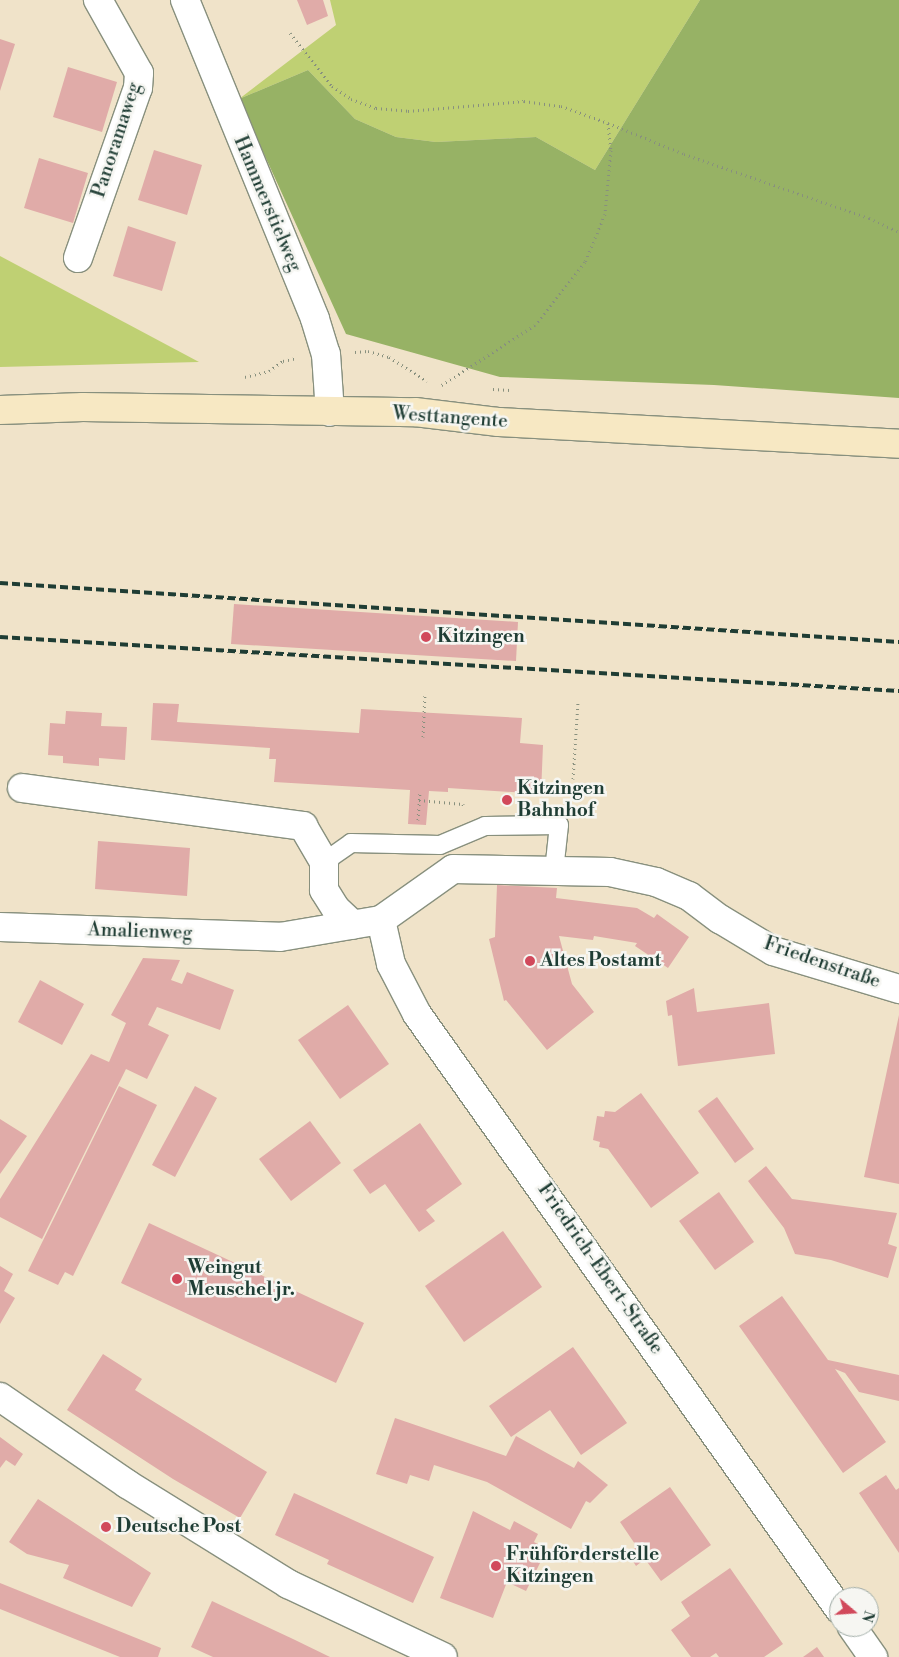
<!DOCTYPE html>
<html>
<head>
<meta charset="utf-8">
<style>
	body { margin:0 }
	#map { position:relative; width:899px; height:1657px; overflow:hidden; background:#f0e3c9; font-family:"Libre Bodoni",serif }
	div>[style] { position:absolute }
	.green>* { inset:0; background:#bfd073 }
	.forest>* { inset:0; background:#97b265 }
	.building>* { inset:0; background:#e0aba8 }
	.path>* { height:3px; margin-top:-1.5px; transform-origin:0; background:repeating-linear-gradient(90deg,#88907e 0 1px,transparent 0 5px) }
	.roads { filter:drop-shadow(1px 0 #88907e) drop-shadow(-1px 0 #88907e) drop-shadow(0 1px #88907e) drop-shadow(0 -1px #88907e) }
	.service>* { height:18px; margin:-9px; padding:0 9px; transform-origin:9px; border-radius:9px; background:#fff }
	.minor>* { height:28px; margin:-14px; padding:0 14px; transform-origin:14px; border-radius:14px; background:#fff }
	.tertiary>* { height:28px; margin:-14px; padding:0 14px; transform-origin:14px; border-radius:14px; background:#fff }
	.secondary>* { height:28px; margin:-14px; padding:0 14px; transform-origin:14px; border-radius:14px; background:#f7e8c3 }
	.rail>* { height:4px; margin-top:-2px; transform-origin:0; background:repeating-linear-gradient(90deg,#1f3d34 0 8px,transparent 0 12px) }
	.dots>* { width:14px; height:14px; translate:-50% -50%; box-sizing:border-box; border:2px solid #f6f6f2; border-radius:50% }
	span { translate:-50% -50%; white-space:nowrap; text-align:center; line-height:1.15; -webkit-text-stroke:5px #f6f6f2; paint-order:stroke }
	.street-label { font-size:19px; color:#1f3d34 }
	.poi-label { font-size:19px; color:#1f3d34; font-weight:700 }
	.left { translate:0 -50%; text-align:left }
	.north { position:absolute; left:829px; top:1587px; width:50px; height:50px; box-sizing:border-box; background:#f6f6f2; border:1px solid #a0aca6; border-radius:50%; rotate:108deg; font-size:14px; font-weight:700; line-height:20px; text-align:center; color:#1f3d34 }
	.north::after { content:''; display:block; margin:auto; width:18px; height:22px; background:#d1495b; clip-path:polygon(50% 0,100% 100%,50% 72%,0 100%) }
</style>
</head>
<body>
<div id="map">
	<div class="green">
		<i style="clip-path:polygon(330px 0,700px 0,595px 170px,536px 137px,436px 142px,396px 137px,355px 119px,308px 70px,239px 99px,336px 25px)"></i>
		<i style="clip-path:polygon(0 256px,199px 362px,0 367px)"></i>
	</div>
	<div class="forest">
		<i style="clip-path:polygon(700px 0,899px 0,899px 398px,714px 385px,500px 377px,346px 334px,239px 99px,308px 70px,355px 119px,396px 137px,436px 142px,536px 137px,595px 170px)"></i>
	</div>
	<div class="building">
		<i style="clip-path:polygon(297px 0,323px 0,328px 16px,307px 25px)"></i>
		<i style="clip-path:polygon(0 39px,15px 44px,0 91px)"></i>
		<i style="clip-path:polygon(68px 67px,117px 82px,102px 132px,53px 117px)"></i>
		<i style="clip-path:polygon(154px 150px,202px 165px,187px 215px,138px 200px)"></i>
		<i style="clip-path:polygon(39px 158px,88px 173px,73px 223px,24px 208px)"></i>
		<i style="clip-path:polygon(128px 226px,176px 242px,162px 291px,113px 276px)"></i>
		<i style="clip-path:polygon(234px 604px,518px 622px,516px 661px,231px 644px)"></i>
		<i style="clip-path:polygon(153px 703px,179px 704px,177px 722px,359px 733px,361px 709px,522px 718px,520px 743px,543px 745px,541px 794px,448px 788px,448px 792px,429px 791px,426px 825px,408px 824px,410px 790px,274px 782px,276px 759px,269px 759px,270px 748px,151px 740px)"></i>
		<i style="clip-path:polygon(66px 711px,102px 713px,101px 726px,127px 727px,125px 760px,99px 758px,99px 766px,63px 763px,63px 756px,48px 755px,50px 723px,65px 724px)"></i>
		<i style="clip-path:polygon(98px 841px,190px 848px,187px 896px,95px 889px)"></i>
		<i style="clip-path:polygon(497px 885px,557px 888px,556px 898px,637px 908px,654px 918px,657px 914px,689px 937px,668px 968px,635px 946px,637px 943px,594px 936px,593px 940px,559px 936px,572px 984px,594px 1012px,547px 1050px,506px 1000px,504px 1001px,489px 939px,495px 937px)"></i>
		<i style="clip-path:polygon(143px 958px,180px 960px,171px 980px,182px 984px,187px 972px,234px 990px,220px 1030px,157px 1007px,148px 1025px,169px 1035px,147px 1079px,126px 1069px,42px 1239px,0 1217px,0 1199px,91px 1054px,109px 1062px,126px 1023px,111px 1015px)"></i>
		<i style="clip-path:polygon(40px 980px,84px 1004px,62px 1045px,18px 1022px)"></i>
		<i style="clip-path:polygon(694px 988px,697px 1012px,769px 1003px,775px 1054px,678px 1066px,672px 1015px,668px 1016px,666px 1001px)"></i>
		<i style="clip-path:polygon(348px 1005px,389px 1064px,340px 1099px,298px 1040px)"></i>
		<i style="clip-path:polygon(899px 1015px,899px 1184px,864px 1177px)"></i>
		<i style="clip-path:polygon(119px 1086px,157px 1105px,73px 1276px,65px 1272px,58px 1285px,28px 1271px)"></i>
		<i style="clip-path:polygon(195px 1086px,217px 1098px,175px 1177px,152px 1165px)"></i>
		<i style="clip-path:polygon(641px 1093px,699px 1173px,651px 1208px,608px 1149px,599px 1147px,600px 1142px,593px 1140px,597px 1116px,604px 1117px,605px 1111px,615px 1112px)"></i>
		<i style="clip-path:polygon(717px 1097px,754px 1149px,735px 1163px,698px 1111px)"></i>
		<i style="clip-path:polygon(0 1119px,27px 1136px,0 1174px)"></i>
		<i style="clip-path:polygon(310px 1121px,341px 1163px,291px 1201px,259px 1159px)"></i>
		<i style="clip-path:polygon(420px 1123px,462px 1184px,426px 1210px,435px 1221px,419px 1232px,385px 1184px,370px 1194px,353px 1170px)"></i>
		<i style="clip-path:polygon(766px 1166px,792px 1199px,897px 1213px,888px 1244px,897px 1247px,888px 1278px,831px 1260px,795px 1254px,784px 1228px,748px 1181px)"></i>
		<i style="clip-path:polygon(719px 1192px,754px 1242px,715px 1270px,679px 1221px)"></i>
		<i style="clip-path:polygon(149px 1223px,364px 1323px,336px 1383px,121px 1283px)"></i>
		<i style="clip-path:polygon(503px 1231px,542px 1287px,464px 1342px,425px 1286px)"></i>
		<i style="clip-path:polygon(0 1266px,13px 1274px,4px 1291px,15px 1298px,0 1324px)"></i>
		<i style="clip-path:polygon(782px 1296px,828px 1360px,899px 1375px,899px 1401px,859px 1392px,845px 1373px,835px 1369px,886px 1442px,843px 1473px,739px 1326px)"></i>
		<i style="clip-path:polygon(573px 1347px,627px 1423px,581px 1455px,550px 1410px,511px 1437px,489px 1406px)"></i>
		<i style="clip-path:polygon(103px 1354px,142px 1379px,135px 1390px,267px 1472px,240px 1518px,173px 1479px,67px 1410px)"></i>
		<i style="clip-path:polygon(395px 1418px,506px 1456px,516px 1436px,574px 1468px,578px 1461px,608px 1485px,590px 1503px,586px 1501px,571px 1529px,487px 1482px,434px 1465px,429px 1481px,410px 1475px,407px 1484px,376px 1474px)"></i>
		<i style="clip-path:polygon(0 1437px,23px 1454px,15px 1466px,6px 1460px,0 1468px)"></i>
		<i style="clip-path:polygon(886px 1475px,896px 1490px,899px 1488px,899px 1553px,859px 1493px)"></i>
		<i style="clip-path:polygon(670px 1487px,711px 1545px,661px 1581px,645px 1559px,636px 1566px,628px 1553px,637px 1547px,620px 1522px)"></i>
		<i style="clip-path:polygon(294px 1493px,434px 1557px,413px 1603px,327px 1564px,329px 1560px,275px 1535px)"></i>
		<i style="clip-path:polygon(38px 1499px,151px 1573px,132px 1607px,63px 1578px,69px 1565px,27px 1554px,9px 1542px)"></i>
		<i style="clip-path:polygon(473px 1511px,510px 1530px,514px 1521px,538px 1534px,534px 1542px,547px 1549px,526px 1591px,507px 1582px,493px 1618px,440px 1598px)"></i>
		<i style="clip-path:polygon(730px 1568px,783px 1644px,764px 1657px,719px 1657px,716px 1653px,710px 1657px,691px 1657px,671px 1630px,690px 1616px,681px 1602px)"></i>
		<i style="clip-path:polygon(0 1583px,161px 1648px,158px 1657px,120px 1657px,0 1609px)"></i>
		<i style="clip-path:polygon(212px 1601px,293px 1639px,330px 1657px,213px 1657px,191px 1647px)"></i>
		<i style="clip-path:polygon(817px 1647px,824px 1657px,803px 1657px)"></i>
	</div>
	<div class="path">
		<i style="left:290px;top:33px;width:68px;rotate:51.6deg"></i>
		<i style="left:332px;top:86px;width:23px;rotate:34deg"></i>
		<i style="left:351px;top:99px;width:27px;rotate:20deg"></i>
		<i style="left:376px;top:108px;width:32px;rotate:5deg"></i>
		<i style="left:408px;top:111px;width:116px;rotate:-4.9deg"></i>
		<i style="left:524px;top:101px;width:37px;rotate:8deg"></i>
		<i style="left:561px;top:106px;width:50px;rotate:19.9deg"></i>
		<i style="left:608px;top:123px;width:27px;rotate:84deg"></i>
		<i style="left:611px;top:150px;width:64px;rotate:95.4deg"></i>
		<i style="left:605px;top:214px;width:52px;rotate:112.6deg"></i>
		<i style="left:585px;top:262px;width:80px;rotate:128.4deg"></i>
		<i style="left:535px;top:325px;width:111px;rotate:147.2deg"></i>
		<i style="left:608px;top:123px;width:82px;rotate:22.2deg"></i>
		<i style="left:684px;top:154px;width:196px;rotate:19.1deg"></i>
		<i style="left:869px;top:218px;width:33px;rotate:25deg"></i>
		<i style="left:355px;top:352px;width:13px;rotate:-4deg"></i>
		<i style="left:368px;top:351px;width:22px;rotate:16deg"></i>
		<i style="left:389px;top:357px;width:45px;rotate:32.3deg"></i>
		<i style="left:245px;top:377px;width:25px;rotate:-14deg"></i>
		<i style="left:269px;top:371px;width:17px;rotate:-36deg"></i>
		<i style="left:283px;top:361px;width:14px;rotate:-12deg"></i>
		<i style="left:493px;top:389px;width:19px;rotate:3deg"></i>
		<i style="left:423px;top:737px;width:44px;rotate:-87.4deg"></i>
		<i style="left:573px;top:779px;width:77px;rotate:-86.3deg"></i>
		<i style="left:419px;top:800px;width:44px;rotate:5.2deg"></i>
		<i style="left:463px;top:804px;width:4px;rotate:76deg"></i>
		<i style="left:418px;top:820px;width:29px;rotate:-86deg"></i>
	</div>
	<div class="roads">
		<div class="service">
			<i style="left:324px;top:862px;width:33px;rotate:-35deg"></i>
			<i style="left:351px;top:843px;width:89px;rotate:1.3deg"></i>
			<i style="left:440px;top:845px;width:49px;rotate:-22.9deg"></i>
			<i style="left:485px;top:826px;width:74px;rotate:-0.8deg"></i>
			<i style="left:559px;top:825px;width:46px;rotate:96.2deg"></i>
		</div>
		<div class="minor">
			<i style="left:185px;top:0;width:344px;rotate:67.8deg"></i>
			<i style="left:315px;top:319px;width:37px;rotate:73deg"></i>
			<i style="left:326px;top:354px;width:58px;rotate:86.1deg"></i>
			<i style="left:78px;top:258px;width:180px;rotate:-70.6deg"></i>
			<i style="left:138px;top:88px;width:15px;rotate:-86deg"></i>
			<i style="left:139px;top:73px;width:84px;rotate:-119.3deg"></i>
			<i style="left:22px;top:788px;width:284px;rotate:7.7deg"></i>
			<i style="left:303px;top:826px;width:42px;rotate:59.7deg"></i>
			<i style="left:324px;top:862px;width:28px;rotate:90deg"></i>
			<i style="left:324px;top:890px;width:22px;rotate:58deg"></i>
			<i style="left:336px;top:909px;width:23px;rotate:43deg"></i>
			<i style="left:381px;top:920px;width:45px;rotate:77.2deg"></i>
			<i style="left:391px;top:964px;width:56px;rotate:62.5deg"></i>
			<i style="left:417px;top:1014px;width:729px;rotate:54.65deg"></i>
			<i style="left:852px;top:1627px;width:37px;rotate:55deg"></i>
		</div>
		<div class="tertiary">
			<i style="left:0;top:927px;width:280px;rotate:2deg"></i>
			<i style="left:280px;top:937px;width:102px;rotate:-9.6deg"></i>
			<i style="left:381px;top:920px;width:88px;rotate:-35.3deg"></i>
			<i style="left:453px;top:869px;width:157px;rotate:1.1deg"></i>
			<i style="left:610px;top:872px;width:47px;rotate:12.3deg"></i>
			<i style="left:656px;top:882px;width:36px;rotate:23deg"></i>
			<i style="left:689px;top:896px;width:39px;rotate:37deg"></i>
			<i style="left:720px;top:919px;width:62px;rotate:31.1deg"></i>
			<i style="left:773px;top:951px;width:132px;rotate:16.8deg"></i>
			<i style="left:0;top:1397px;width:154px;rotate:34.4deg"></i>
			<i style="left:127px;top:1484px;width:190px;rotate:31.8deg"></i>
			<i style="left:288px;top:1584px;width:171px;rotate:25.2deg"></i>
		</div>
		<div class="secondary">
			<i style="left:0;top:410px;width:83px;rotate:-2.1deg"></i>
			<i style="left:83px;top:407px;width:332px;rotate:0.9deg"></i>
			<i style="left:415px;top:412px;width:85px;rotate:6.8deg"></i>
			<i style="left:499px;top:422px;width:401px;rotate:3.1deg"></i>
		</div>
	</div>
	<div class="rail">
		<i style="left:0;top:583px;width:901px;rotate:3.75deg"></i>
		<i style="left:0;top:637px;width:901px;rotate:3.44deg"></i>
	</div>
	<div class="dots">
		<i style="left:426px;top:637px;background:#d1495b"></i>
		<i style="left:507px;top:800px;background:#d1495b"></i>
		<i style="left:530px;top:961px;background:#d1495b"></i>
		<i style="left:177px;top:1279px;background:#d1495b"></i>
		<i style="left:106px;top:1527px;background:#d1495b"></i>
		<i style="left:496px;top:1566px;background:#d1495b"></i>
	</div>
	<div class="street-label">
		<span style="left:117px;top:140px;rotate:-72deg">Panoramaweg</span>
		<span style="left:267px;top:204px;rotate:67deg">Hammerstielweg</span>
		<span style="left:450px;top:418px;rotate:4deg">Westtangente</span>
		<span style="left:140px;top:932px;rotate:2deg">Amalienweg</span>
		<span style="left:822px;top:963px;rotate:19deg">Friedenstraße</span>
		<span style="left:600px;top:1269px;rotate:55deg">Friedrich-Ebert-Straße</span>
	</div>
	<div class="poi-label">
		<span class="left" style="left:437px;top:637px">Kitzingen</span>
		<span class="left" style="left:517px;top:800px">Kitzingen<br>Bahnhof</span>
		<span class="left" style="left:540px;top:961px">Altes Postamt</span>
		<span class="left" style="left:187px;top:1279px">Weingut<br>Meuschel jr.</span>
		<span class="left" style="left:116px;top:1527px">Deutsche Post</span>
		<span class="left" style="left:506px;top:1566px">Frühförderstelle<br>Kitzingen</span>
	</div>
	<div class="north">N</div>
</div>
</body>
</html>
